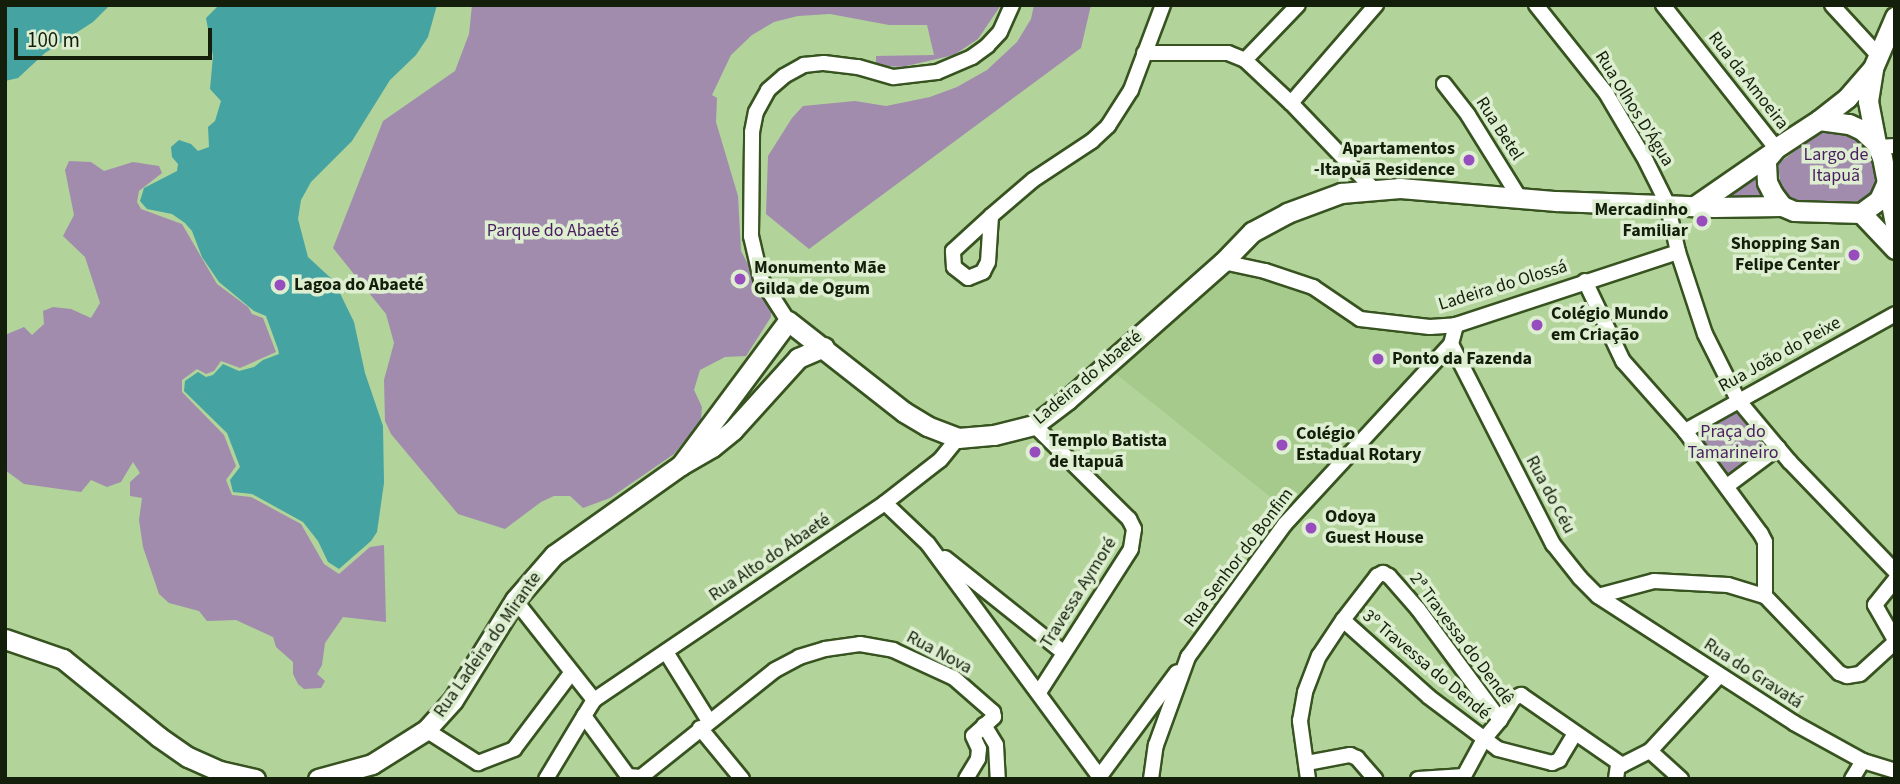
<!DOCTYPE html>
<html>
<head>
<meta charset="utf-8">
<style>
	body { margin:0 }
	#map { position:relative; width:1900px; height:784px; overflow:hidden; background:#b2d39a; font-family:"Source Sans 3",sans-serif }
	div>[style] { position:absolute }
	.built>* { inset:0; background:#a6ca8b }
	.green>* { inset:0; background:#a18cad }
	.water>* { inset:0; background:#45a3a1 }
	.roads { filter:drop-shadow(2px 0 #375320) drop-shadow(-2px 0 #375320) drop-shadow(0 2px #375320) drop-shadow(0 -2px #375320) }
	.street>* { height:14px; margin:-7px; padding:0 7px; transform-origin:7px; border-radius:7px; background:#fff }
	.secondary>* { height:19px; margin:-9.5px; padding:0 9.5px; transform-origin:9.5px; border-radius:9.5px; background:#fff }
	.dots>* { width:19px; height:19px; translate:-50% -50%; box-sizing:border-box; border:4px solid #ddeed1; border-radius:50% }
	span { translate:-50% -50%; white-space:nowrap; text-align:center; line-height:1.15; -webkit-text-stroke:7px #ddeed1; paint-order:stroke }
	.street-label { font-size:18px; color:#131f0a }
	.poi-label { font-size:18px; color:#131f0a; font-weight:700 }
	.right { translate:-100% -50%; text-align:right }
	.left { translate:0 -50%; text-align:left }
	.park-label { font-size:18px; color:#4a1d60 }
	.frame { position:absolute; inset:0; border:7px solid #131f0a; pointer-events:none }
	.scale { position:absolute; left:14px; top:28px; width:198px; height:32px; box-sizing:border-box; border:4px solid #131f0a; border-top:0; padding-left:9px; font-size:21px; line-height:24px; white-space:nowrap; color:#131f0a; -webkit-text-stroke:5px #ddeed1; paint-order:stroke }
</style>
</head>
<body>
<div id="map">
	<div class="built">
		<i style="clip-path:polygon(1223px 262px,1302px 283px,1355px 316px,1439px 333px,1451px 344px,1293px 515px,1106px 366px)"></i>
	</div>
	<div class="green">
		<i style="clip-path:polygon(472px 5px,1001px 5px,978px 39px,954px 55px,902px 67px,876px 65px,876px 56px,934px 55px,927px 25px,889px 25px,830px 14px,798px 16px,774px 22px,752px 35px,731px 55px,712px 95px,717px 98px,716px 122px,738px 196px,741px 251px,771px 308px,771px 317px,746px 356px,725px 357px,700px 370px,694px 390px,702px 407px,701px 420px,674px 454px,610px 498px,583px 508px,570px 496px,554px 496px,541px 502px,505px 529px,458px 514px,391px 434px,385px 421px,384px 380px,394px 343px,386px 314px,333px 248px,383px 121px,455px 71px,469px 34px)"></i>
		<i style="clip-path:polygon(1034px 5px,1091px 5px,1081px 48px,809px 249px,766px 214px,768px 156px,792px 118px,803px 106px,855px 101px,886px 106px,930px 97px,957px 87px,987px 70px,1017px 42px,1031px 19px)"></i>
		<i style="clip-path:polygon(1825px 128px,1860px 136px,1872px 155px,1877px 179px,1871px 198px,1864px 203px,1816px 204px,1792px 199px,1781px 189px,1778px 164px)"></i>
		<i style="clip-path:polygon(69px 161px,91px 162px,104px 171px,133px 162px,159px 166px,162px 173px,139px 191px,137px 202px,141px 209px,182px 224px,217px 284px,248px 307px,252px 314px,263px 318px,276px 352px,240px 368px,221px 361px,214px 371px,206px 374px,197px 369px,182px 380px,182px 392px,224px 435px,236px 466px,226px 480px,232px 495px,251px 497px,301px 524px,324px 564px,339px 574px,370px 547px,384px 545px,386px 622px,343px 617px,325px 643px,322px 665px,317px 674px,325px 681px,321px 688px,304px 689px,298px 684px,293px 674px,293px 662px,276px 647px,273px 637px,236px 620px,207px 621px,199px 611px,169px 603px,159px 594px,143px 547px,139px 520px,142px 498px,130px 496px,130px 482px,140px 473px,133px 462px,121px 482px,107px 487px,91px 480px,81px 492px,24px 484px,5px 470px,5px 335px,24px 327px,32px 335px,44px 324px,43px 311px,53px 307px,71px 309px,91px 318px,100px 303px,85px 257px,63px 236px,74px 215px,65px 170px)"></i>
		<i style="clip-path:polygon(1762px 172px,1772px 203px,1719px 199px)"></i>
		<i style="clip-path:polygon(1737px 406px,1768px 448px,1731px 478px,1692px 432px)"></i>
	</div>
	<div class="water">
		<i style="clip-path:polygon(5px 5px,110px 5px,93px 22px,45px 53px,18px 78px,5px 81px)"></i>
		<i style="clip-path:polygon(219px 5px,437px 5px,428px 37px,416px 55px,390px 80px,352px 141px,311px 182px,301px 200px,298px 219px,308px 257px,334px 281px,354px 322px,365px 373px,383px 426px,384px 483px,377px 532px,371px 541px,339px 569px,328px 562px,318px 541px,303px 522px,252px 494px,233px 492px,230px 480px,240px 467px,227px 433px,184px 391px,185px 381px,198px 372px,206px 377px,213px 375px,223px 364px,239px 371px,254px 367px,263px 360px,279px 354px,278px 349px,266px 316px,254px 311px,219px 282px,202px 257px,192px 231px,185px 223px,172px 214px,147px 209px,140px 201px,144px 188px,177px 171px,178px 164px,172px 157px,171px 147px,179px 140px,191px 144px,198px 151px,209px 147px,208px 127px,215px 121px,221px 101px,210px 89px,213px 56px,206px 18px)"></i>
	</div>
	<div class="roads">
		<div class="street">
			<i style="left:1536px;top:5px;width:112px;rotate:51.5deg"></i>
			<i style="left:1606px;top:93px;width:79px;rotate:59.5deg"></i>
			<i style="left:1646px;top:161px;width:47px;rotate:63.4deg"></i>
			<i style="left:1667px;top:203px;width:50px;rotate:77.3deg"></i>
			<i style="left:1678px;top:252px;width:86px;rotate:71.8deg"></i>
			<i style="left:1705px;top:334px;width:74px;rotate:63.4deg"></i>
			<i style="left:1738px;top:400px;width:80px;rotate:50.1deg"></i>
			<i style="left:1789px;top:461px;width:153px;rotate:46.1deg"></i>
			<i style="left:1663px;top:5px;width:182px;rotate:51.7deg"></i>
			<i style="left:1832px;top:5px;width:68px;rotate:47.4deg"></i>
			<i style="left:1144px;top:53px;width:84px"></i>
			<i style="left:1228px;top:53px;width:18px;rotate:22deg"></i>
			<i style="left:1245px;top:60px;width:63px;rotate:43.1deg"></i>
			<i style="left:1291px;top:103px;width:122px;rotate:46.3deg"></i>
			<i style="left:1245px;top:60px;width:76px;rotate:-46.1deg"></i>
			<i style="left:1444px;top:84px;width:39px;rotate:52deg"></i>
			<i style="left:1468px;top:115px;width:97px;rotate:58.1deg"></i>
			<i style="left:1291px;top:103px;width:130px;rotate:-49.1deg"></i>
			<i style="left:1878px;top:147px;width:17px;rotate:-3deg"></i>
			<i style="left:991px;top:216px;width:46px;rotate:93.7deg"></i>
			<i style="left:988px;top:262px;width:11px;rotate:117deg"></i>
			<i style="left:983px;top:272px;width:16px;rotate:158deg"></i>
			<i style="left:968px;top:278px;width:18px;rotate:-142deg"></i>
			<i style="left:954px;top:267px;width:16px;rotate:-94deg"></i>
			<i style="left:953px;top:251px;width:52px;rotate:-42.6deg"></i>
			<i style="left:991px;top:216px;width:55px;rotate:-40.6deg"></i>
			<i style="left:1033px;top:180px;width:71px;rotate:-33.5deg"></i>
			<i style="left:1092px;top:141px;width:22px;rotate:-43deg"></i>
			<i style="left:1108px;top:126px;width:43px;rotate:-57.4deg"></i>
			<i style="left:1131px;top:90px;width:91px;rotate:-69.4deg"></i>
			<i style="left:1223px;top:262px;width:43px;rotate:12.1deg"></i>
			<i style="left:1265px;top:271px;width:51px;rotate:18.4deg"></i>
			<i style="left:1313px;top:287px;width:57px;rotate:34.2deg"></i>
			<i style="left:1360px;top:319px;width:70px;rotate:6.5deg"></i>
			<i style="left:1430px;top:327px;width:26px;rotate:-4deg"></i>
			<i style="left:1456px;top:325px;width:234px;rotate:-18.2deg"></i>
			<i style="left:1585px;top:281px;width:89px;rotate:64.6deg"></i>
			<i style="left:1623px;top:361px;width:94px;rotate:48.5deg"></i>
			<i style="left:1685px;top:431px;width:128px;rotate:53.6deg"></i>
			<i style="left:1761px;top:534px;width:9px;rotate:63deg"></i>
			<i style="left:1765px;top:542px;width:54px;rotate:90deg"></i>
			<i style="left:788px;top:321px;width:50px;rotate:-122.7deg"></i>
			<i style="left:761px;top:279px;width:44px;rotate:-103.1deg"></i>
			<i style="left:751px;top:236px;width:104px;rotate:-89.4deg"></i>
			<i style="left:752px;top:132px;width:20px;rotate:-79deg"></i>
			<i style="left:756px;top:112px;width:25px;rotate:-61deg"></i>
			<i style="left:768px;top:90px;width:21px;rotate:-41deg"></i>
			<i style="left:784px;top:76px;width:23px;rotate:-29deg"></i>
			<i style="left:804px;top:65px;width:20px;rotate:-6deg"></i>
			<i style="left:824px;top:63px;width:34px;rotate:7deg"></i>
			<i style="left:858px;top:67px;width:37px;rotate:16deg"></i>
			<i style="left:894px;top:77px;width:43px;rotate:-6.6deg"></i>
			<i style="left:937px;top:72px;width:38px;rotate:-23deg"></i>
			<i style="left:972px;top:57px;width:19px;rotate:-36deg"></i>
			<i style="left:987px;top:46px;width:19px;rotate:-47deg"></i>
			<i style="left:1000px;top:32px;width:30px;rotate:-66deg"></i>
			<i style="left:1451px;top:344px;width:225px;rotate:63deg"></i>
			<i style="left:1553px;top:544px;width:43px;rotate:51.5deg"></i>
			<i style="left:1580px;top:578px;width:25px;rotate:45deg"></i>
			<i style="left:1598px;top:596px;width:234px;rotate:32.9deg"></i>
			<i style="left:1794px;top:723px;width:79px;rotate:28.8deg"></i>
			<i style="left:1863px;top:761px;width:34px;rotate:17deg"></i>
			<i style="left:1034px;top:425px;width:134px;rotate:44.7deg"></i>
			<i style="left:1129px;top:519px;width:11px;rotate:63deg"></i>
			<i style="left:1134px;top:529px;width:20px;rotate:99deg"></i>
			<i style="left:1131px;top:549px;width:169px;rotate:122.7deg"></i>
			<i style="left:1685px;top:431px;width:240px;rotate:-29.1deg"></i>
			<i style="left:958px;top:438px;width:28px;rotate:129deg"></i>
			<i style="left:940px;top:460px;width:70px;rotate:142deg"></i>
			<i style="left:885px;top:503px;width:351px;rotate:145.9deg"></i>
			<i style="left:594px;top:700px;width:19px;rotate:122deg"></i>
			<i style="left:584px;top:716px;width:74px;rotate:53.7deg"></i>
			<i style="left:628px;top:776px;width:13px;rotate:4deg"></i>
			<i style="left:641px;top:777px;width:171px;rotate:-38.6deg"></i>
			<i style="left:775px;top:670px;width:27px;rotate:-28deg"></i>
			<i style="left:799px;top:657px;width:27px;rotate:-17deg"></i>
			<i style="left:825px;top:649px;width:35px;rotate:-8deg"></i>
			<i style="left:860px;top:644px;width:34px;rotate:10deg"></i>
			<i style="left:893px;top:650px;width:67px;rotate:24.7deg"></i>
			<i style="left:954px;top:678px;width:52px;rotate:41.1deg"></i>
			<i style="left:993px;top:712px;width:5px;rotate:79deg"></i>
			<i style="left:994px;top:717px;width:28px;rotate:138deg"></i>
			<i style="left:973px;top:736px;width:14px;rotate:65deg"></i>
			<i style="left:979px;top:749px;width:10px;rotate:96deg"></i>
			<i style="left:978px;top:759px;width:23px;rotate:121deg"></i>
			<i style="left:1727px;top:486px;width:64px;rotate:-36.7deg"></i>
			<i style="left:885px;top:503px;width:59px;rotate:43.6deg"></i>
			<i style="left:928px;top:544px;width:292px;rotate:53.6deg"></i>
			<i style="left:945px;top:558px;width:152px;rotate:38.6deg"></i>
			<i style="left:1895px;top:580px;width:32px;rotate:129deg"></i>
			<i style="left:1875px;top:605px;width:40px;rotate:60.3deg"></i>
			<i style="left:1598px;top:596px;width:58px;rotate:-15deg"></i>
			<i style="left:1654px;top:581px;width:74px;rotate:3.1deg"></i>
			<i style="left:1728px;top:585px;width:39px;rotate:17deg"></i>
			<i style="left:1765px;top:596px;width:107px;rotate:46.1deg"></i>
			<i style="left:1839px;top:673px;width:9px;rotate:21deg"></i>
			<i style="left:1847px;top:676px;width:13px;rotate:-9deg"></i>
			<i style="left:1860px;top:674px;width:47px;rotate:-42.4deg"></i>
			<i style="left:515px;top:600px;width:127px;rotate:51.7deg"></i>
			<i style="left:1343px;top:620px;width:115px;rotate:41.8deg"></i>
			<i style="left:1429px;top:697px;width:86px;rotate:37deg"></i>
			<i style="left:1498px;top:749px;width:56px;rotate:14.5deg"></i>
			<i style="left:1552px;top:763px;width:8px;rotate:-23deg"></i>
			<i style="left:1559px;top:760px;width:31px;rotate:-59deg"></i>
			<i style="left:666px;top:652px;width:81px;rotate:58.1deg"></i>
			<i style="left:1500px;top:720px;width:26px;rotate:-58deg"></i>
			<i style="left:1514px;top:698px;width:8px;rotate:-23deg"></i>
			<i style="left:1521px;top:695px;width:123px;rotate:34.7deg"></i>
			<i style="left:1622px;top:765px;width:31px;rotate:-27deg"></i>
			<i style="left:1650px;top:751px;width:102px;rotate:-47.4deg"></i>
			<i style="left:984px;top:725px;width:23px;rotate:59deg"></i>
			<i style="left:996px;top:745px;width:34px;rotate:87deg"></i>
			<i style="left:700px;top:728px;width:66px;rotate:50.5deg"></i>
			<i style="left:426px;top:730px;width:62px;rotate:32.4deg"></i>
			<i style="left:478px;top:763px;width:39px;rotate:-21deg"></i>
			<i style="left:514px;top:749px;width:96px;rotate:-53deg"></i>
			<i style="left:1650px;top:751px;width:42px;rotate:42.1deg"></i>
			<i style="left:1307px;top:763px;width:44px;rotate:-10.5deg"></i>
			<i style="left:1350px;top:755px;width:8px;rotate:23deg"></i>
			<i style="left:1357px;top:758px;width:28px;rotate:49deg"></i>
			<i style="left:1100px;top:776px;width:129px;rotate:-53.5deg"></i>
			<i style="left:546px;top:779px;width:74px;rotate:-58.9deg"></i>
			<i style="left:1151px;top:779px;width:34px;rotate:-82deg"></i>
			<i style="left:1156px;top:745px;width:94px;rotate:-70deg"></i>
			<i style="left:1188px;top:657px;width:165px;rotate:-53.9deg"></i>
			<i style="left:1285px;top:524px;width:245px;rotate:-47.3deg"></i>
			<i style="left:1451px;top:344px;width:20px;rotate:-75deg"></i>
			<i style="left:1308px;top:779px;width:59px;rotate:-97.9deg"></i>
			<i style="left:1300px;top:721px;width:29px;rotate:-80deg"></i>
			<i style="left:1305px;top:692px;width:39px;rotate:-69deg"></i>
			<i style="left:1319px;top:656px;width:43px;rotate:-56.3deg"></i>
			<i style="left:1343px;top:620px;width:56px;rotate:-52.3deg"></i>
			<i style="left:1377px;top:576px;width:7px;rotate:-27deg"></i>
			<i style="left:1383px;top:573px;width:7px;rotate:27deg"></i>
			<i style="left:1389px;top:576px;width:44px;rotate:48.7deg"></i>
			<i style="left:1418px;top:609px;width:138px;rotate:53.5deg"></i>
			<i style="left:1500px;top:720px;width:25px;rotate:130deg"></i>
			<i style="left:1484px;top:739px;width:42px;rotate:118.4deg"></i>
			<i style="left:1464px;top:776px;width:46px;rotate:176.3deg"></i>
			<i style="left:1616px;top:779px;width:15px;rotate:-82deg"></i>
			<i style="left:1852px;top:779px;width:21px;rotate:-59deg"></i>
		</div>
		<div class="secondary">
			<i style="left:1819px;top:120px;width:36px;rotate:-38deg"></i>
			<i style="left:1847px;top:98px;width:38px;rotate:-49deg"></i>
			<i style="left:1876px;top:143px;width:43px;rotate:-100.8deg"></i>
			<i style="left:1868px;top:101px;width:33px;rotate:-81deg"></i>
			<i style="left:1873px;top:68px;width:56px;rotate:-66.7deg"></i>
			<i style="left:1886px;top:184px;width:17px;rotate:114deg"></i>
			<i style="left:1879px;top:200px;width:22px;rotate:144deg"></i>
			<i style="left:1861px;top:213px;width:67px;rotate:-178.3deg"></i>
			<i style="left:1794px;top:211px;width:13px;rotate:-157deg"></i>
			<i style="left:1782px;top:206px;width:15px;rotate:-127deg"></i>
			<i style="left:1773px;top:194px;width:13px;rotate:-117deg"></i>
			<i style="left:1767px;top:182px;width:22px;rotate:-93deg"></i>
			<i style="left:1766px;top:160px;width:16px;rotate:-50deg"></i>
			<i style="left:1776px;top:148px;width:51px;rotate:-33.1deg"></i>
			<i style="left:1819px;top:120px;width:30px;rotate:8deg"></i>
			<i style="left:1849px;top:124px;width:14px;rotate:25deg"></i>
			<i style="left:1862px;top:130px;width:19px;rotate:43deg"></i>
			<i style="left:1876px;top:143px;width:15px;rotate:67deg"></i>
			<i style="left:1882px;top:157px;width:68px;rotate:79deg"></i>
			<i style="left:1696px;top:205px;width:91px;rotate:-34.7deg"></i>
			<i style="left:1861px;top:213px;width:50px;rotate:46.6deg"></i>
			<i style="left:681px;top:465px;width:179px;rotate:-53.4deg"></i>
			<i style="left:788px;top:321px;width:147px;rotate:38.1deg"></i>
			<i style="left:904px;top:412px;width:27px;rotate:31deg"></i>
			<i style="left:927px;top:426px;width:33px;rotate:21deg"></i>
			<i style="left:958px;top:438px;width:36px;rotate:-5deg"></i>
			<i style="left:994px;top:435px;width:41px;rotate:-14deg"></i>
			<i style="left:1034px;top:425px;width:41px;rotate:-37.1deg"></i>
			<i style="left:1067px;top:400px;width:208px;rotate:-41.5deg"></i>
			<i style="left:1223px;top:262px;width:42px;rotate:-46deg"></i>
			<i style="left:1252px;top:232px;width:40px;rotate:-28deg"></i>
			<i style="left:1287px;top:213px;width:58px;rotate:-20.3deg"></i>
			<i style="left:1341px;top:193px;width:59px;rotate:-4.8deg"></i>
			<i style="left:1400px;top:188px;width:157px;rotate:4.8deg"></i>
			<i style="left:1556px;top:201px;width:158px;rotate:2.2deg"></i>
			<i style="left:1714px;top:207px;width:68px;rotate:-0.8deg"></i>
			<i style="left:5px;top:639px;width:61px;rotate:19deg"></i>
			<i style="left:63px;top:659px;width:124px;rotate:39.1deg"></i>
			<i style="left:159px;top:737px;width:35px;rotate:35deg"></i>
			<i style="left:188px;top:757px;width:35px;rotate:24deg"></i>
			<i style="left:220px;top:771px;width:36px;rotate:13deg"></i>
			<i style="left:318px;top:779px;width:56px;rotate:-15.5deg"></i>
			<i style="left:372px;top:764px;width:64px;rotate:-32.2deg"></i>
			<i style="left:426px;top:730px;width:40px;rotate:-48deg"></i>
			<i style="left:453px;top:700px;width:118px;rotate:-58.2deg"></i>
			<i style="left:515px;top:600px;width:60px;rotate:-49.1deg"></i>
			<i style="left:554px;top:555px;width:156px;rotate:-35.3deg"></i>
			<i style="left:681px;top:465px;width:36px;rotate:-30deg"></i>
			<i style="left:712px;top:447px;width:27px;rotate:-39deg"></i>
			<i style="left:733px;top:430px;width:97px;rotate:-47.9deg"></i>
			<i style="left:798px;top:358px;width:28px;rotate:-23deg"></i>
		</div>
	</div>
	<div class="dots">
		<i style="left:1469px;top:160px;background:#984dbe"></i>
		<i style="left:1702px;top:221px;background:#984dbe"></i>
		<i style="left:1854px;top:255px;background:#984dbe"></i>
		<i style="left:740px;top:279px;background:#984dbe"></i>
		<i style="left:280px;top:285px;background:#984dbe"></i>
		<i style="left:1537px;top:325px;background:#984dbe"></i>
		<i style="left:1378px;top:359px;background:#984dbe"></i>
		<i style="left:1282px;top:445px;background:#984dbe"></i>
		<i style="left:1035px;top:452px;background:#984dbe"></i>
		<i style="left:1311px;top:528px;background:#984dbe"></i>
	</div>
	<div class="street-label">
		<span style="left:1748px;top:81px;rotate:52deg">Rua da Amoeira</span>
		<span style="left:1634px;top:109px;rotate:58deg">Rua Olhos D'Água</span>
		<span style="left:1499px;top:129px;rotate:57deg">Rua Betel</span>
		<span style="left:1503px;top:286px;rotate:-17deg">Ladeira do Olossá</span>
		<span style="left:1780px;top:355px;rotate:-29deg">Rua João do Peixe</span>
		<span style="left:1088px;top:378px;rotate:-40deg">Ladeira do Abaeté</span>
		<span style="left:1550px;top:495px;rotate:62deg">Rua do Céu</span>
		<span style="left:770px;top:558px;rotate:-34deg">Rua Alto do Abaeté</span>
		<span style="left:1239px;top:558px;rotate:-53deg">Rua Senhor do Bonfim</span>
		<span style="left:1079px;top:593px;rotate:-58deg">Travessa Aymoré</span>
		<span style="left:1461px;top:639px;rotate:53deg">2ª Travessa do Dendê</span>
		<span style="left:488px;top:645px;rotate:-55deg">Rua Ladeira do Mirante</span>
		<span style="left:939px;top:653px;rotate:28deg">Rua Nova</span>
		<span style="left:1426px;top:665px;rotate:40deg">3º Travessa do Dendé</span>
		<span style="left:1753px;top:674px;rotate:33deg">Rua do Gravatá</span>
	</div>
	<div class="poi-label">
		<span class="right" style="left:1455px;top:160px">Apartamentos<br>-Itapuã Residence</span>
		<span class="right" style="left:1688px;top:221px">Mercadinho<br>Familiar</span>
		<span class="right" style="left:1840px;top:255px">Shopping San<br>Felipe Center</span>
		<span class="left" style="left:754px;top:279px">Monumento Mãe<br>Gilda de Ogum</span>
		<span class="left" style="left:294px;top:285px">Lagoa do Abaeté</span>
		<span class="left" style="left:1551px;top:325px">Colégio Mundo<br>em Criação</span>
		<span class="left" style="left:1392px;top:359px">Ponto da Fazenda</span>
		<span class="left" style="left:1296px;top:445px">Colégio<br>Estadual Rotary</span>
		<span class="left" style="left:1049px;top:452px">Templo Batista<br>de Itapuã</span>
		<span class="left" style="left:1325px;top:528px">Odoya<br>Guest House</span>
	</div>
	<div class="park-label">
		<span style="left:1836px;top:166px">Largo de<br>Itapuã</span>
		<span style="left:553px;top:231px">Parque do Abaeté</span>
		<span style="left:1733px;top:443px">Praça do<br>Tamarineiro</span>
	</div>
	<div class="frame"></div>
	<div class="scale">100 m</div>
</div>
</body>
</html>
